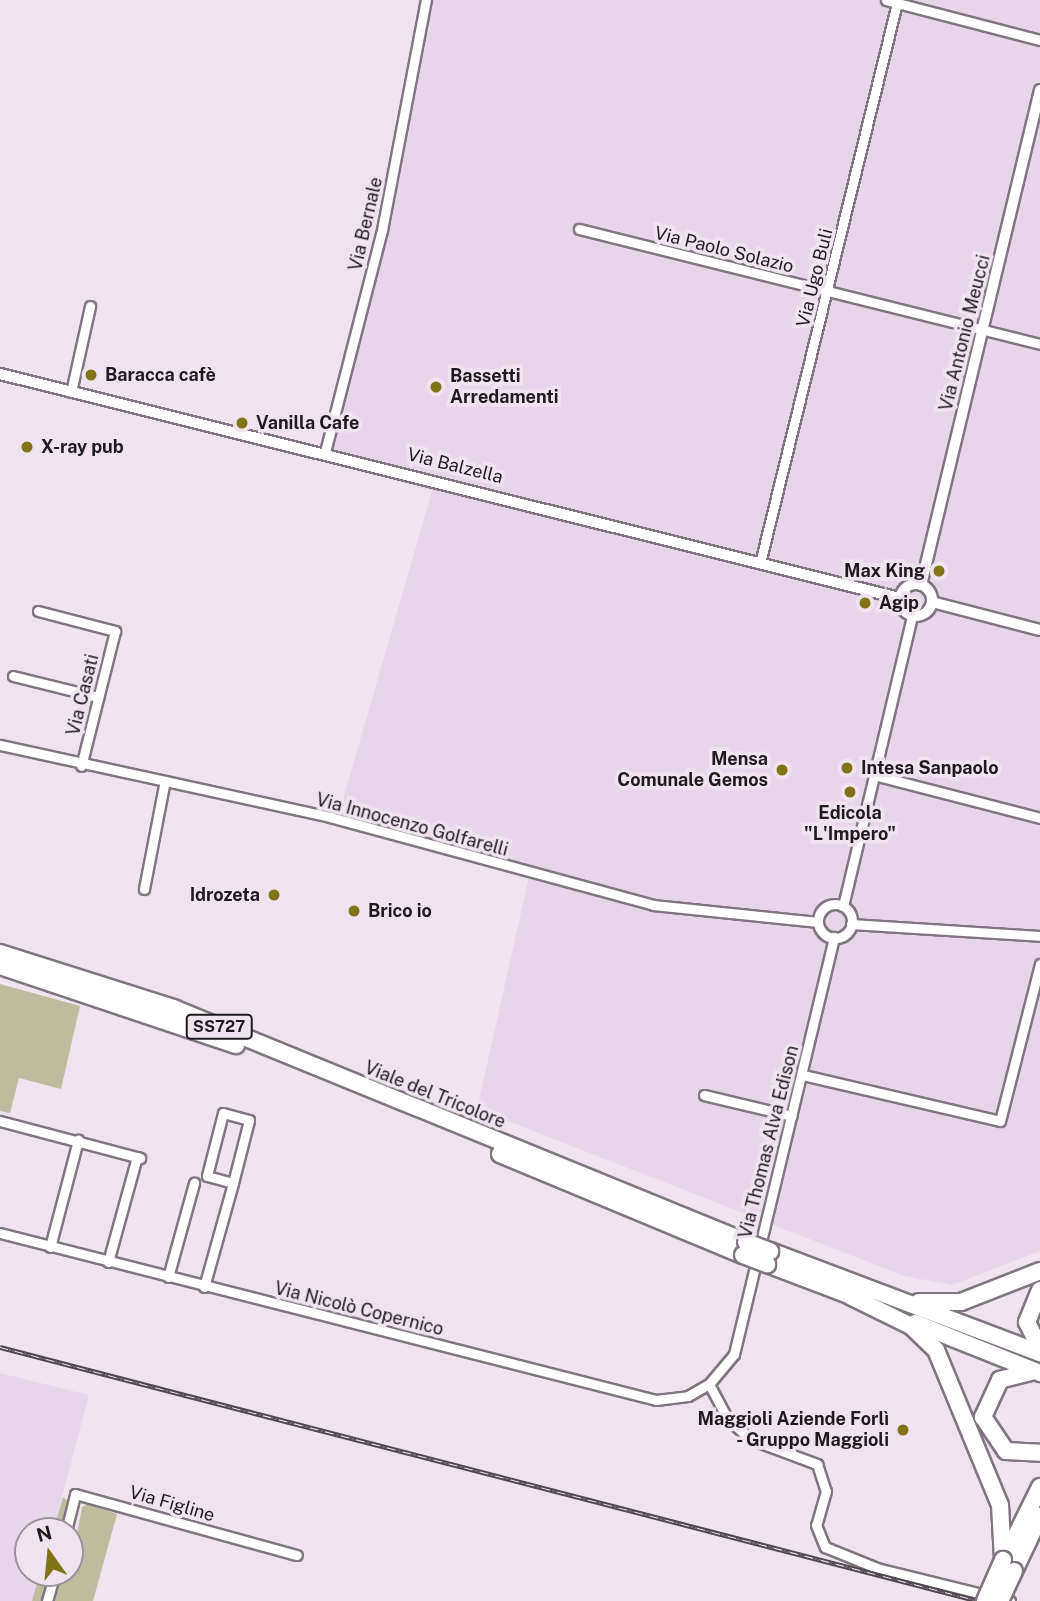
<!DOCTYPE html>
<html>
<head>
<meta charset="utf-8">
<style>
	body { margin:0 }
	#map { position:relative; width:1040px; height:1601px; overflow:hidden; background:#efe3f0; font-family:"Public Sans",sans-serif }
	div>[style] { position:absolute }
	.built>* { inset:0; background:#e7d6e9 }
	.green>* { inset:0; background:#bebb9e }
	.roads { filter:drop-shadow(2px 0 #807581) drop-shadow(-2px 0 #807581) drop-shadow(0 2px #807581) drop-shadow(0 -2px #807581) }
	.minor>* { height:9px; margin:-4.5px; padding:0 4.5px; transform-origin:4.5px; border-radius:4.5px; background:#fff }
	.minor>.ring { margin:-4.5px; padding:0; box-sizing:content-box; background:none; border:9px solid #fff; border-radius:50% }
	.tertiary>* { height:10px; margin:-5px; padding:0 5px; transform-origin:5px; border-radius:5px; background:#fff }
	.tertiary>.ring { margin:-5px; padding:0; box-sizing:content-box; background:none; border:10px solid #fff; border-radius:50% }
	.trunk>* { height:16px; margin:-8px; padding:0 8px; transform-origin:8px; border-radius:8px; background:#fff }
	.rail>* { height:5px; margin-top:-2.5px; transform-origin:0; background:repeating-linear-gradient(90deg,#efe3f0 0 8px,#4d474d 0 16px); box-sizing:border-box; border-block:2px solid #4d474d }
	.bridges { filter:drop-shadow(2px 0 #807581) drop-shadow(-2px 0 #807581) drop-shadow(0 2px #807581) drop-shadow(0 -2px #807581) }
	.trunk-bridge>* { height:16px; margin:-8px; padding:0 8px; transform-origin:8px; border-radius:8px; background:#fff }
	.dots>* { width:19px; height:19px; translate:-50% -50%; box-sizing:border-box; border:4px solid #efe3f0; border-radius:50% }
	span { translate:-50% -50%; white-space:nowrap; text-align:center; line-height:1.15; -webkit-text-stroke:7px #efe3f0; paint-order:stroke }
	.shield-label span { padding:2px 5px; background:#efe3f0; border:2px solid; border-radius:5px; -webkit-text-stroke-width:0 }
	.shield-label { font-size:16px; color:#1e1a1e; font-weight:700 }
	.street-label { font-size:18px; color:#1e1a1e }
	.poi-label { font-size:18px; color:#1e1a1e; font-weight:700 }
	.left { translate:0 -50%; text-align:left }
	.right { translate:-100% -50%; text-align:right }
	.north { position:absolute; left:14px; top:1517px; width:70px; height:70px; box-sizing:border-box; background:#efe3f0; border:2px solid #9b939c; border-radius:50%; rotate:345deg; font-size:19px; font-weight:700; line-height:28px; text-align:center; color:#1e1a1e }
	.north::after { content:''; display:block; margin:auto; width:24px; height:32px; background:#807417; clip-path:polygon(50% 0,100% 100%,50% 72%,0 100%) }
</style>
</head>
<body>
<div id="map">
	<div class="built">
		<i style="clip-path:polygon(428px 0,1040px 0,1040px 1251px,952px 1285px,904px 1276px,477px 1109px,529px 877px,340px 810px,432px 491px,324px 458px)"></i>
		<i style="clip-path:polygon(0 1373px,89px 1395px,53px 1531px,28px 1531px,28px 1573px,42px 1573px,35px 1601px,0 1601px)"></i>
	</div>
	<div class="green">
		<i style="clip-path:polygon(0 984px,80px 1006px,61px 1089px,19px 1078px,10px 1113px,0 1111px)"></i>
		<i style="clip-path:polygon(63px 1497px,70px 1503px,61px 1531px,53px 1531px)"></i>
		<i style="clip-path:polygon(88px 1504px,117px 1514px,93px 1601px,55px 1601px,63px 1573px,70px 1573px,82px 1507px)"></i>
		<i style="clip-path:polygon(40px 1573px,49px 1573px,41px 1601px,32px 1601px)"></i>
	</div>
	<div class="roads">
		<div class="minor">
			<i style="left:886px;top:0;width:159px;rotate:14.6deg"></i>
			<i style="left:579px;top:229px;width:475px;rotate:14deg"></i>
			<i style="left:71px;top:392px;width:88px;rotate:-77.5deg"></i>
			<i style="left:325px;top:452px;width:229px;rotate:-75.6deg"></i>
			<i style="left:382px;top:230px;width:234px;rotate:-79.2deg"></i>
			<i style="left:761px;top:559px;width:572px;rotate:-76.26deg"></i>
			<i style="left:38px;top:611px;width:80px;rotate:14.6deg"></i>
			<i style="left:115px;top:631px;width:139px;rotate:104.1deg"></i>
			<i style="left:13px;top:676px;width:88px;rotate:13.9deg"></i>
			<i style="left:0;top:745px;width:338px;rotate:12.3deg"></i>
			<i style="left:330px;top:817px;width:335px;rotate:15.2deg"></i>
			<i style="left:653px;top:905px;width:166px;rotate:5.9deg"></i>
			<i style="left:874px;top:775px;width:171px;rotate:14.5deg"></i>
			<i style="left:144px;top:889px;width:106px;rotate:-79.1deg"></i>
			<i class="ring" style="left:818px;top:904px;width:25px;height:25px"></i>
			<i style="left:843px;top:906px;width:298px;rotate:-76.6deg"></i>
			<i style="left:851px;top:924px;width:189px;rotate:3.6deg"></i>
			<i style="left:803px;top:1075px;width:202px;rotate:13.1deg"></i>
			<i style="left:1000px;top:1121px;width:162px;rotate:-75.7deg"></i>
			<i style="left:704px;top:1095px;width:90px;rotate:13.4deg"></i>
			<i style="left:0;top:1121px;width:145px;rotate:14.8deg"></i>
			<i style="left:0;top:1233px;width:677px;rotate:14.28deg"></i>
			<i style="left:656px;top:1400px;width:32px;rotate:-7deg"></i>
			<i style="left:688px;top:1396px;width:24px;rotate:-30deg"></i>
			<i style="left:709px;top:1384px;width:39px;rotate:-50deg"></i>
			<i style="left:734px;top:1354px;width:429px;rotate:-76.5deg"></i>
			<i style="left:50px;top:1247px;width:111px;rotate:-75.3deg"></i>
			<i style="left:108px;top:1262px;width:109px;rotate:-74.6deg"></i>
			<i style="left:168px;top:1277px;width:98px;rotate:-74.5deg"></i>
			<i style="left:204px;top:1287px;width:108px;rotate:-74.4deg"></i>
			<i style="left:233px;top:1183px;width:65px;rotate:-75.7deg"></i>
			<i style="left:249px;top:1120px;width:27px;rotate:-165deg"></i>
			<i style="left:223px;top:1113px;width:65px;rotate:104.3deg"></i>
			<i style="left:207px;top:1176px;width:27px;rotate:15deg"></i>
			<i style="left:709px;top:1384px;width:40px;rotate:62deg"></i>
			<i style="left:728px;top:1419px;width:30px;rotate:42deg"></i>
			<i style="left:750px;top:1439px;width:72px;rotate:20.5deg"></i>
			<i style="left:817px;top:1464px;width:28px;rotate:72deg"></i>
			<i style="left:826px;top:1491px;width:35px;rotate:106deg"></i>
			<i style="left:816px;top:1525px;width:24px;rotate:68deg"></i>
			<i style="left:825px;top:1547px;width:56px;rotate:22deg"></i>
			<i style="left:877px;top:1568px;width:137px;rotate:13.9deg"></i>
			<i style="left:66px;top:1531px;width:38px;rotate:-76deg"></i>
			<i style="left:75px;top:1494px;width:230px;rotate:15.4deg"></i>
			<i style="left:47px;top:1601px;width:29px;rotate:-74deg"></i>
		</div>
		<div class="tertiary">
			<i style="left:0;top:374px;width:926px;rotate:13.99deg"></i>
			<i class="ring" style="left:900px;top:584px;width:22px;height:22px"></i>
			<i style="left:921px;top:585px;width:509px;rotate:-76.48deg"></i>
			<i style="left:932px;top:602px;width:112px;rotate:14.5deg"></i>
		</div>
		<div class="trunk">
			<i style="left:0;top:953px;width:182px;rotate:17.6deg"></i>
			<i style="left:173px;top:1008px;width:619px;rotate:22.21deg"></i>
			<i style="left:0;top:966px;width:249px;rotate:18.5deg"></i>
			<i style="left:500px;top:1154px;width:263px;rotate:22.6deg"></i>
			<i style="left:770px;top:1251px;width:289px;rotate:20.7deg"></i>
			<i style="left:767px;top:1264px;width:98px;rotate:20.8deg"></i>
			<i style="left:1040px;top:1290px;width:35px;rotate:112deg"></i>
			<i style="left:1027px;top:1322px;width:30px;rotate:64deg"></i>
			<i style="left:850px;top:1296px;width:68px;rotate:26.2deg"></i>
			<i style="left:911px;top:1326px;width:35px;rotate:44deg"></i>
			<i style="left:936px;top:1350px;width:168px;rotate:67.6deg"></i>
			<i style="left:1000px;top:1505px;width:55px;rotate:86.9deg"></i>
			<i style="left:919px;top:1302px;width:42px"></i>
			<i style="left:961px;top:1302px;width:85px;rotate:-21.4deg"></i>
			<i style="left:915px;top:1323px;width:135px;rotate:21.8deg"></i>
			<i style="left:1031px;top:1372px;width:32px;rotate:166deg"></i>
			<i style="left:1000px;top:1380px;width:41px;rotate:114.7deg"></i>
			<i style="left:983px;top:1417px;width:41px;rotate:55.9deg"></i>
			<i style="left:1006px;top:1451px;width:34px;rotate:3deg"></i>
			<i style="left:1007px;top:1554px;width:75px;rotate:-63.8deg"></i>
			<i style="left:1014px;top:1571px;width:61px;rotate:-64.7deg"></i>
		</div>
	</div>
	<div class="rail">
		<i style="left:0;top:1347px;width:1011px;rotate:14.54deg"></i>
	</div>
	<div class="bridges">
		<div class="trunk-bridge">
			<i style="left:746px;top:1242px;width:26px;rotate:21deg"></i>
			<i style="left:743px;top:1255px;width:26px;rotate:21deg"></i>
			<i style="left:985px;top:1601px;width:45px;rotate:-66.3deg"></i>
			<i style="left:1000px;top:1601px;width:33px;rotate:-65deg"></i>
		</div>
	</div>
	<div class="dots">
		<i style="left:91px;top:375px;background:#807417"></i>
		<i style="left:436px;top:387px;background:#807417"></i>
		<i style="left:242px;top:423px;background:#807417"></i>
		<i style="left:27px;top:447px;background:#807417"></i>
		<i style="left:939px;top:571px;background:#807417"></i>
		<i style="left:865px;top:603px;background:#807417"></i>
		<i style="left:847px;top:768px;background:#807417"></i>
		<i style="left:782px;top:770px;background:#807417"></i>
		<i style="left:850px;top:792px;background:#807417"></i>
		<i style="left:274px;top:895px;background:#807417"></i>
		<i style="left:354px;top:911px;background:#807417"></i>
		<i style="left:903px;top:1430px;background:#807417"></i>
	</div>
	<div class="shield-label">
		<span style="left:219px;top:1027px">SS727</span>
	</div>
	<div class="street-label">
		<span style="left:366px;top:224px;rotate:-77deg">Via Bernale</span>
		<span style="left:724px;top:250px;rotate:14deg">Via Paolo Solazio</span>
		<span style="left:815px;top:278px;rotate:-76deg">Via Ugo Buli</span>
		<span style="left:965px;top:333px;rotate:-76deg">Via Antonio Meucci</span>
		<span style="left:455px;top:466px;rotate:14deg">Via Balzella</span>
		<span style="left:83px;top:695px;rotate:-76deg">Via Casati</span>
		<span style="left:412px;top:825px;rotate:15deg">Via Innocenzo Golfarelli</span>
		<span style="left:435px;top:1095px;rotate:22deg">Viale del Tricolore</span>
		<span style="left:769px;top:1142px;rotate:-76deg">Via Thomas Alva Edison</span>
		<span style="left:359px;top:1309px;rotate:14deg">Via Nicolò Copernico</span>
		<span style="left:172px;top:1504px;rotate:16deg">Via Figline</span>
	</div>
	<div class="poi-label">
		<span class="left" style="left:105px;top:375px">Baracca cafè</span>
		<span class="left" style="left:450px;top:387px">Bassetti<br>Arredamenti</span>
		<span class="left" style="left:256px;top:423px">Vanilla Cafe</span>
		<span class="left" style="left:41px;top:447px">X-ray pub</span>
		<span class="right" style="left:925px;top:571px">Max King</span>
		<span class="left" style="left:879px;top:603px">Agip</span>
		<span class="right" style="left:768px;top:770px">Mensa<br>Comunale Gemos</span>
		<span class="left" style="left:861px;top:768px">Intesa Sanpaolo</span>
		<span style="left:850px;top:824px">Edicola<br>"L'Impero"</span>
		<span class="right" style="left:260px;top:895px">Idrozeta</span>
		<span class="left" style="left:368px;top:911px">Brico io</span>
		<span class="right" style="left:889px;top:1430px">Maggioli Aziende Forlì<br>- Gruppo Maggioli</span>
	</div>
	<div class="north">N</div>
</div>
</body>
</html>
